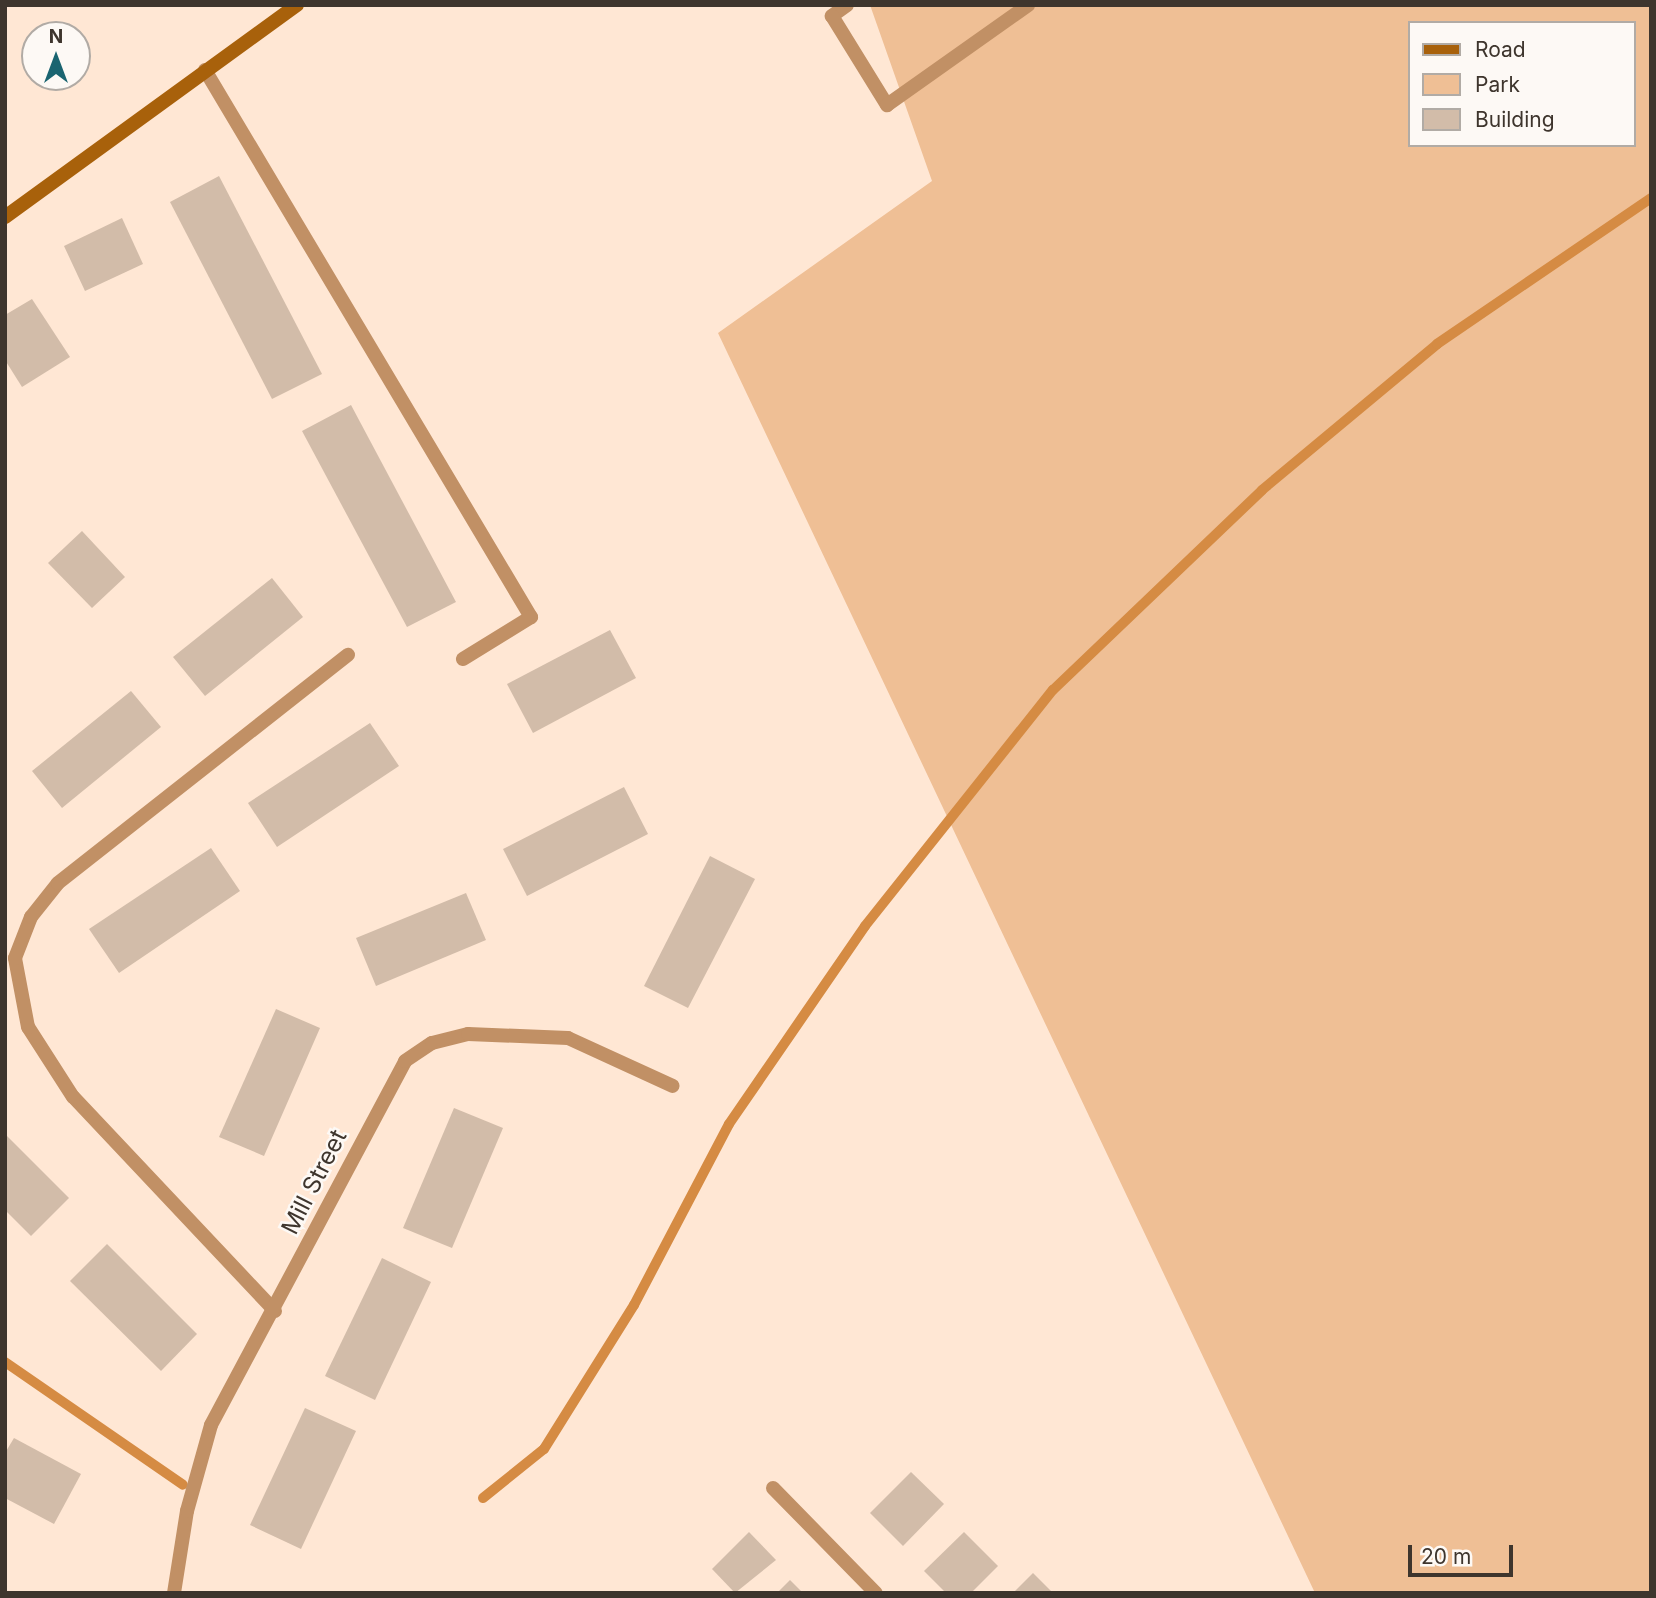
<!DOCTYPE html>
<html>
<head>
<meta charset="utf-8">
<style>
	body { margin:0 }
	#map { position:relative; width:1656px; height:1598px; overflow:hidden; background:#ffe7d4; font-family:Inter,sans-serif }
	div>[style] { position:absolute }
	.green>* { inset:0; background:#efbf95 }
	.stream>* { height:10px; margin:-5px; padding:0 5px; transform-origin:5px; border-radius:5px; background:#d58b43 }
	.building>* { inset:0; background:#d2bca9 }
	.lane>* { height:14px; margin:-7px; padding:0 7px; transform-origin:7px; border-radius:7px; background:#c19065 }
	.street>* { height:14px; margin:-7px; padding:0 7px; transform-origin:7px; border-radius:7px; background:#c19065 }
	.secondary>* { height:14px; margin:-7px; padding:0 7px; transform-origin:7px; border-radius:7px; background:#a8610b }
	span { translate:-50% -50%; white-space:nowrap; text-align:center; line-height:1.15; -webkit-text-stroke:5px #fdf9f5; paint-order:stroke }
	.street-label { font-size:24px; color:#3e352d }
	.frame { position:absolute; inset:0; border:7px solid #3e352d; pointer-events:none }
	.legend { position:absolute; left:1408px; top:21px; width:228px; height:126px; box-sizing:border-box; background:#fdf9f5; border:2px solid #b1aba5; margin:0; padding:9px 12px; list-style:none; font-size:21px; color:#3e352d }
	.legend li { display:flex; align-items:center; gap:14px; height:35px }
	.legend b { width:35px; border:2px solid #b1aba5 }
	.north { position:absolute; left:21px; top:21px; width:70px; height:70px; box-sizing:border-box; background:#fdf9f5; border:2px solid #b1aba5; border-radius:50%; rotate:0deg; font-size:19px; font-weight:700; line-height:28px; text-align:center; color:#3e352d }
	.north::after { content:''; display:block; margin:auto; width:24px; height:32px; background:#1a6470; clip-path:polygon(50% 0,100% 100%,50% 72%,0 100%) }
	.scale { position:absolute; left:1408px; top:1545px; width:105px; height:32px; box-sizing:border-box; border:4px solid #3e352d; border-top:0; padding-left:9px; font-size:21px; line-height:24px; white-space:nowrap; color:#3e352d; -webkit-text-stroke:5px #fdf9f5; paint-order:stroke }
</style>
</head>
<body>
<div id="map">
	<div class="green">
		<i style="clip-path:polygon(evenodd,870px 5px,1651px 5px,1651px 1593px,1315px 1593px,718px 333px,932px 181px,870px 5px,1409px 23px,1633px 23px,1633px 145px,1409px 145px,1409px 23px)"></i>
	</div>
	<div class="stream">
		<i style="left:5px;top:1362px;width:216px;rotate:34.6deg"></i>
		<i style="left:483px;top:1498px;width:78px;rotate:-38.8deg"></i>
		<i style="left:544px;top:1449px;width:170px;rotate:-58deg"></i>
		<i style="left:634px;top:1305px;width:204px;rotate:-62.3deg"></i>
		<i style="left:729px;top:1124px;width:240px;rotate:-55.5deg"></i>
		<i style="left:865px;top:926px;width:302px;rotate:-51.5deg"></i>
		<i style="left:1053px;top:690px;width:289px;rotate:-43.7deg"></i>
		<i style="left:1262px;top:490px;width:228px;rotate:-39.8deg"></i>
		<i style="left:1437px;top:344px;width:259px;rotate:-34.3deg"></i>
	</div>
	<div class="building">
		<i style="clip-path:polygon(219px 176px,322px 374px,272px 399px,170px 202px)"></i>
		<i style="clip-path:polygon(122px 218px,143px 264px,85px 291px,64px 246px)"></i>
		<i style="clip-path:polygon(32px 299px,70px 357px,22px 387px,5px 360px,5px 315px)"></i>
		<i style="clip-path:polygon(351px 405px,456px 602px,407px 627px,302px 431px)"></i>
		<i style="clip-path:polygon(82px 531px,125px 577px,92px 608px,48px 563px)"></i>
		<i style="clip-path:polygon(272px 578px,303px 617px,205px 696px,173px 657px)"></i>
		<i style="clip-path:polygon(610px 630px,636px 678px,533px 733px,507px 684px)"></i>
		<i style="clip-path:polygon(131px 691px,161px 727px,62px 808px,32px 771px)"></i>
		<i style="clip-path:polygon(370px 723px,399px 766px,277px 847px,248px 803px)"></i>
		<i style="clip-path:polygon(624px 787px,648px 834px,527px 896px,503px 849px)"></i>
		<i style="clip-path:polygon(211px 848px,240px 891px,119px 973px,89px 929px)"></i>
		<i style="clip-path:polygon(710px 856px,755px 879px,688px 1008px,644px 986px)"></i>
		<i style="clip-path:polygon(466px 893px,486px 940px,376px 986px,356px 938px)"></i>
		<i style="clip-path:polygon(276px 1009px,320px 1028px,264px 1156px,219px 1137px)"></i>
		<i style="clip-path:polygon(454px 1108px,503px 1128px,452px 1248px,403px 1228px)"></i>
		<i style="clip-path:polygon(5px 1134px,69px 1198px,31px 1236px,5px 1210px)"></i>
		<i style="clip-path:polygon(107px 1244px,197px 1334px,161px 1371px,70px 1281px)"></i>
		<i style="clip-path:polygon(382px 1258px,431px 1282px,375px 1400px,325px 1376px)"></i>
		<i style="clip-path:polygon(305px 1408px,356px 1431px,301px 1549px,250px 1525px)"></i>
		<i style="clip-path:polygon(14px 1438px,81px 1474px,54px 1524px,5px 1498px,5px 1453px)"></i>
		<i style="clip-path:polygon(911px 1472px,944px 1504px,903px 1546px,870px 1513px)"></i>
		<i style="clip-path:polygon(749px 1532px,776px 1560px,735px 1593px,712px 1569px)"></i>
		<i style="clip-path:polygon(964px 1532px,998px 1566px,971px 1593px,946px 1593px,924px 1571px)"></i>
		<i style="clip-path:polygon(1033px 1573px,1053px 1593px,1013px 1593px)"></i>
		<i style="clip-path:polygon(790px 1580px,803px 1593px,777px 1593px)"></i>
	</div>
	<div class="lane">
		<i style="left:847px;top:5px;width:19px;rotate:144deg"></i>
		<i style="left:832px;top:16px;width:105px;rotate:58.3deg"></i>
		<i style="left:887px;top:105px;width:173px;rotate:-35.3deg"></i>
		<i style="left:205px;top:70px;width:637px;rotate:59.21deg"></i>
		<i style="left:531px;top:617px;width:80px;rotate:148.3deg"></i>
	</div>
	<div class="street">
		<i style="left:275px;top:1311px;width:294px;rotate:-133.3deg"></i>
		<i style="left:73px;top:1097px;width:83px;rotate:-122.7deg"></i>
		<i style="left:28px;top:1027px;width:70px;rotate:-100.7deg"></i>
		<i style="left:15px;top:958px;width:44px;rotate:-68.7deg"></i>
		<i style="left:31px;top:917px;width:43px;rotate:-51.5deg"></i>
		<i style="left:58px;top:883px;width:369px;rotate:-38.2deg"></i>
		<i style="left:773px;top:1488px;width:147px;rotate:45.6deg"></i>
		<i style="left:174px;top:1593px;width:83px;rotate:-81deg"></i>
		<i style="left:187px;top:1511px;width:89px;rotate:-74.4deg"></i>
		<i style="left:211px;top:1425px;width:412px;rotate:-61.9deg"></i>
		<i style="left:405px;top:1061px;width:32px;rotate:-34deg"></i>
		<i style="left:432px;top:1043px;width:37px;rotate:-14deg"></i>
		<i style="left:468px;top:1034px;width:100px;rotate:2.3deg"></i>
		<i style="left:568px;top:1038px;width:115px;rotate:24.6deg"></i>
	</div>
	<div class="secondary">
		<i style="left:5px;top:217px;width:361px;rotate:-36deg"></i>
	</div>
	<div class="street-label">
		<span style="left:314px;top:1182px;rotate:-63deg">Mill Street</span>
	</div>
	<div class="frame"></div>
	<ul class="legend">
	<li><b style="height:9px;background:#a8610b"></b>Road</li>
	<li><b style="height:19px;background:#efbf95"></b>Park</li>
	<li><b style="height:19px;background:#d2bca9"></b>Building</li>
	</ul>
	<div class="north">N</div>
	<div class="scale">20 m</div>
</div>
</body>
</html>
